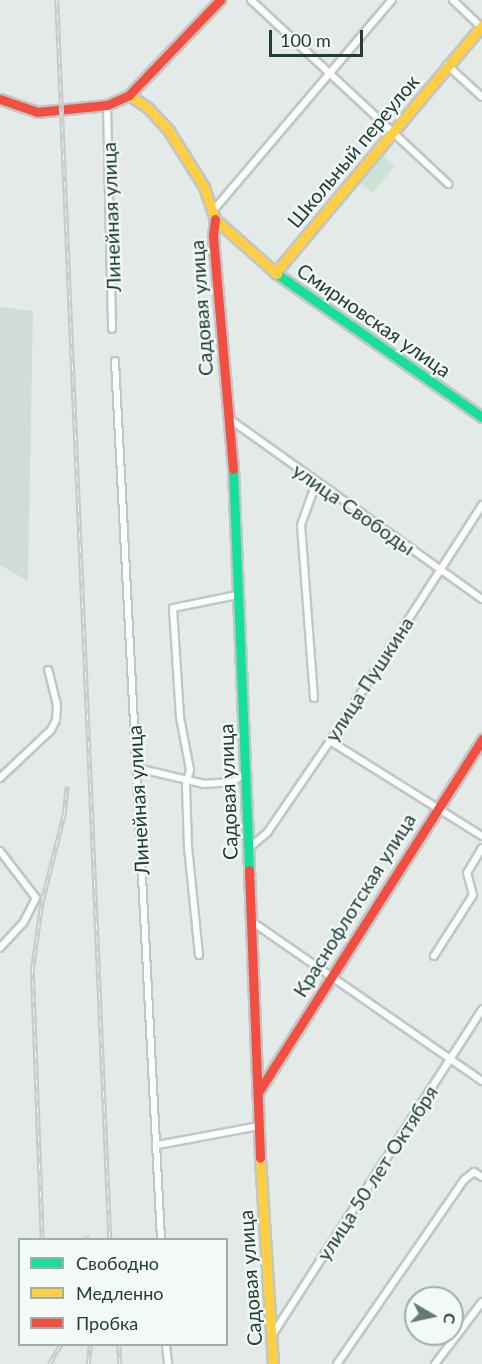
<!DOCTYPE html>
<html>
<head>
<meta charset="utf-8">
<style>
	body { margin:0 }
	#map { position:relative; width:482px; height:1364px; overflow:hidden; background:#e4eae8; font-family:Lato,sans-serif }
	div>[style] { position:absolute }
	.built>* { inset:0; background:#d2dbd8 }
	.green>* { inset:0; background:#cde3d7 }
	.roads { filter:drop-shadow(2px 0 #c1c7c5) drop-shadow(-2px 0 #c1c7c5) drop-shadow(0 2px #c1c7c5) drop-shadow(0 -2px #c1c7c5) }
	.street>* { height:6px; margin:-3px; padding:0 3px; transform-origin:3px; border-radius:3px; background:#fbfcfc }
	.fast>* { height:9px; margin:-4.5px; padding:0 4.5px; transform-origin:4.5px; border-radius:4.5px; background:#16e098 }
	.slow>* { height:9px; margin:-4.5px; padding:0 4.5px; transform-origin:4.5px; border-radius:4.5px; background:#ffcf43 }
	.jam>* { height:9px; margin:-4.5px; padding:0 4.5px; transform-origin:4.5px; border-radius:4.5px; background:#f24e42 }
	.rail>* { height:4.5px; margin-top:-2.25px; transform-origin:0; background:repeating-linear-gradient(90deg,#f2f9f6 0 7px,#c7cbca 0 14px); box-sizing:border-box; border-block:2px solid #c7cbca }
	span { translate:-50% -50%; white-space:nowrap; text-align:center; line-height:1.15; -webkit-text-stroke:4.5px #f2f9f6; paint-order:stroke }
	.street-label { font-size:20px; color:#213d3a }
	.legend { position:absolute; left:18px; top:1238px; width:210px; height:108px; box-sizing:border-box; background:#f2f9f6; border:2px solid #9eaeab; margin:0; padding:8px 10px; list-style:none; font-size:18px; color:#213d3a }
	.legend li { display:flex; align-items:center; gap:12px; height:30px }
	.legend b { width:30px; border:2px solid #9eaeab }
	.north { position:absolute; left:404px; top:1286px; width:60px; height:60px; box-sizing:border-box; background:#f2f9f6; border:2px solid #9eaeab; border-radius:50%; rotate:99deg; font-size:16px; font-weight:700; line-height:24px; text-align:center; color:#213d3a }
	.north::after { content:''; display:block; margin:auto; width:21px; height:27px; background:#657a77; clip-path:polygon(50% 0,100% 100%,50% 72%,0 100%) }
	.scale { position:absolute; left:269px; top:30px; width:94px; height:27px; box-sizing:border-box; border:3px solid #213d3a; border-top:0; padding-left:8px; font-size:18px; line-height:21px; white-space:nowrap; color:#213d3a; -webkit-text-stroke:4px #f2f9f6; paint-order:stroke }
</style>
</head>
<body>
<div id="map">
	<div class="built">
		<i style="clip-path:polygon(0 307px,33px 311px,28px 581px,0 565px)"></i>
	</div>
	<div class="green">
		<i style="clip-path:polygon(382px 155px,395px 166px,373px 193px,359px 182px)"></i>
	</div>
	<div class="roads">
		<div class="street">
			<i style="left:251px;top:0;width:270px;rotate:43deg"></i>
			<i style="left:453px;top:0;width:37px;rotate:44deg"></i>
			<i style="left:447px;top:65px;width:47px;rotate:42.4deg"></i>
			<i style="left:107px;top:105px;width:224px;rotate:88.7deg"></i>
			<i style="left:212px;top:212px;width:278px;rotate:-49.7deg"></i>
			<i style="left:115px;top:361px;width:880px;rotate:87deg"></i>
			<i style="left:228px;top:418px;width:312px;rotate:35.5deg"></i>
			<i style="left:314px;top:698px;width:173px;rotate:-94.3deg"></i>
			<i style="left:301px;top:525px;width:45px;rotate:-70.3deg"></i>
			<i style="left:330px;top:741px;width:179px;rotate:32deg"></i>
			<i style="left:137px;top:768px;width:69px;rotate:13.4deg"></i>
			<i style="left:204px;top:784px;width:28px;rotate:-4deg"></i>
			<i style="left:232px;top:782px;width:15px;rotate:-32deg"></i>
			<i style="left:0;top:778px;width:70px;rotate:-43.3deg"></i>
			<i style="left:51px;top:730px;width:11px;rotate:-63deg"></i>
			<i style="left:56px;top:720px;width:15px;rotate:-86deg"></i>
			<i style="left:57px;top:705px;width:36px;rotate:-104deg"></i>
			<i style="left:249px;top:848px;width:23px;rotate:-40deg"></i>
			<i style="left:267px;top:833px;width:112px;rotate:-55.6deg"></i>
			<i style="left:330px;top:741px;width:281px;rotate:-57.2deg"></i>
			<i style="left:0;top:851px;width:59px;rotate:52.5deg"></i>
			<i style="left:36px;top:898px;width:28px;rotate:117deg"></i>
			<i style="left:23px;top:923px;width:34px;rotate:133deg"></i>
			<i style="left:251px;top:921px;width:281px;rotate:34.7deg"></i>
			<i style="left:199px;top:955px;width:110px;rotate:-95.8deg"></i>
			<i style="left:188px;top:846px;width:61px;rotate:-91.9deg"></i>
			<i style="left:186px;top:785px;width:16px;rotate:-75deg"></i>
			<i style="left:190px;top:770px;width:54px;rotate:-100.7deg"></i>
			<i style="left:180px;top:717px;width:109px;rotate:-93.7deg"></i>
			<i style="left:173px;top:608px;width:65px;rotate:-11.5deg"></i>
			<i style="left:434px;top:956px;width:72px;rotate:-57.4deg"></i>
			<i style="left:473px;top:895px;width:23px;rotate:-105deg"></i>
			<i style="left:467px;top:873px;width:29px;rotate:-59deg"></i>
			<i style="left:158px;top:1145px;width:104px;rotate:-10.6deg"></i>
			<i style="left:271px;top:1337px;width:390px;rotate:-57.2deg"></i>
			<i style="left:166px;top:1344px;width:20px;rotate:84deg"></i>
			<i style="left:337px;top:1364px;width:224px;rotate:-55.4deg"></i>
			<i style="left:464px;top:1180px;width:13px;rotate:-39deg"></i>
			<i style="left:474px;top:1172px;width:9px;rotate:32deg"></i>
			<i style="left:435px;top:1364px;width:78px;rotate:-52.8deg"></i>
		</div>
		<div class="fast">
			<i style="left:277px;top:274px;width:250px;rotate:34.9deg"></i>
			<i style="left:233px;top:469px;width:401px;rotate:87.7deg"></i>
		</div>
		<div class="slow">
			<i style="left:129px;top:95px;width:22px;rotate:34deg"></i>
			<i style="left:147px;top:107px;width:33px;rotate:47deg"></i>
			<i style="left:169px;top:131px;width:66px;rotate:58deg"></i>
			<i style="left:204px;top:187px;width:34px;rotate:71deg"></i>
			<i style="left:215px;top:219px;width:83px;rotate:41.6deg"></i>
			<i style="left:275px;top:273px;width:323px;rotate:-50.1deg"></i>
			<i style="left:260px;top:1158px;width:206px;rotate:86.4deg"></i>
		</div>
		<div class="jam">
			<i style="left:0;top:99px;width:39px;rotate:19deg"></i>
			<i style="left:37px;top:112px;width:70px;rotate:-5.7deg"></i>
			<i style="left:107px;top:105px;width:24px;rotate:-24deg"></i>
			<i style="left:129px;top:95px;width:132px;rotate:-46.2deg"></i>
			<i style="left:215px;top:219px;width:17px;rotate:97deg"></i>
			<i style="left:213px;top:236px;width:234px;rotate:85.1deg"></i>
			<i style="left:249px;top:870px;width:288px;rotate:87.8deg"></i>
			<i style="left:259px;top:1091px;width:417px;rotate:-57.6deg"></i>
		</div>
	</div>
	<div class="rail">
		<i style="left:57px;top:0;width:1241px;rotate:87.55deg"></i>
		<i style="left:87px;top:1235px;width:5px;rotate:90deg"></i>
		<i style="left:42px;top:1240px;width:270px;rotate:-92.1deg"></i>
		<i style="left:32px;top:970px;width:70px;rotate:-81.8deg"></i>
		<i style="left:42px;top:901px;width:90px;rotate:-75.8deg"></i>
		<i style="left:64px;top:814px;width:28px;rotate:-84deg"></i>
		<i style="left:119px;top:1344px;width:20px;rotate:87deg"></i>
		<i style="left:49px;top:1364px;width:23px;rotate:-59deg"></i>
		<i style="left:88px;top:1364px;width:20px;rotate:-84deg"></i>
	</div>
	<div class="street-label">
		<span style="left:353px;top:151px;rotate:-50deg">Школьный переулок</span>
		<span style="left:111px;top:217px;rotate:-92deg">Линейная улица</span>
		<span style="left:201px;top:308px;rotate:-94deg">Садовая улица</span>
		<span style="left:374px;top:320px;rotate:35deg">Смирновская улица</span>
		<span style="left:354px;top:509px;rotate:35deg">улица Свободы</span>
		<span style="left:369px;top:679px;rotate:-57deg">улица Пушкина</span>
		<span style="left:228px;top:792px;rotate:-92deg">Садовая улица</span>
		<span style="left:138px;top:800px;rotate:-93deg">Линейная улица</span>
		<span style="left:354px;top:905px;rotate:-58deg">Краснофлотская улица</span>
		<span style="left:377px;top:1173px;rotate:-57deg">улица 50 лет Октября</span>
		<span style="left:250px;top:1278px;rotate:-94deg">Садовая улица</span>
	</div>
	<ul class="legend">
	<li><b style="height:8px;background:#16e098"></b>Свободно</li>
	<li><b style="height:8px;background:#ffcf43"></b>Медленно</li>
	<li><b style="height:8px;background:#f24e42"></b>Пробка</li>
	</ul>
	<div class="north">С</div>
	<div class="scale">100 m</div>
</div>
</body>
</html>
